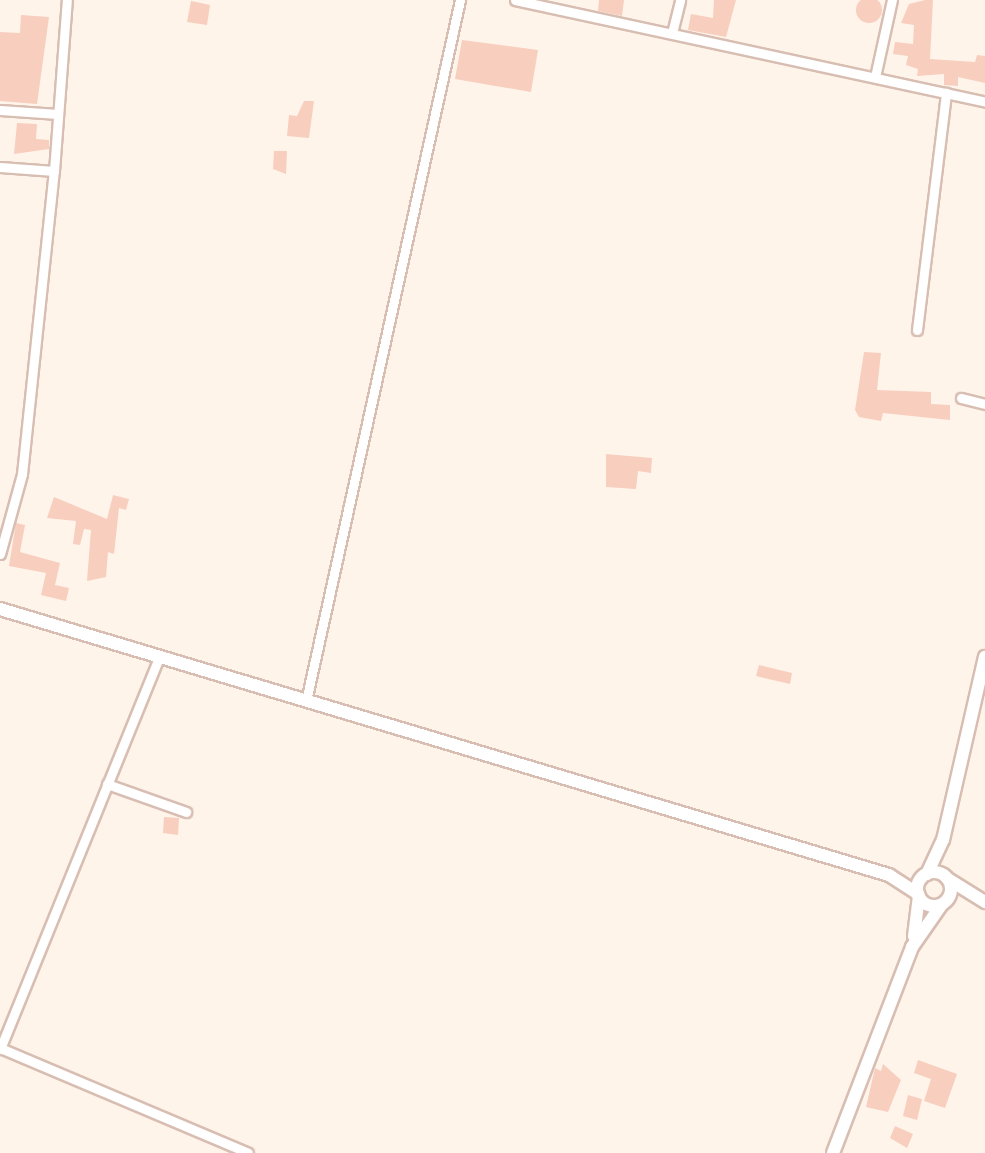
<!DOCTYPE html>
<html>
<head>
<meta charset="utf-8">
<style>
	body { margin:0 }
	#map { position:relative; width:985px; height:1153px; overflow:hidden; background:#fff4ea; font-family:"Asap Condensed",sans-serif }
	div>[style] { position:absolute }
	.building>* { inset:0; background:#f8cebe }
	.round { border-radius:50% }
	.roads { filter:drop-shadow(2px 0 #d8beb2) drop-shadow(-2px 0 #d8beb2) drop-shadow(0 2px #d8beb2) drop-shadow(0 -2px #d8beb2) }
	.street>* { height:9px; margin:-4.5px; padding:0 4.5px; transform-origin:4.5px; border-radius:4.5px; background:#fff }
	.secondary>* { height:12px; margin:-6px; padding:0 6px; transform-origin:6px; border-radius:6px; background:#fff }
	.secondary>.ring { margin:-6px; padding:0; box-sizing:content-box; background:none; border:12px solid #fff; border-radius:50% }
	span { translate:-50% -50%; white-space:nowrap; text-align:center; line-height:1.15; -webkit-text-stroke:5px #fff9f2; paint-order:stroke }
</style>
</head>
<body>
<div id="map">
	<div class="building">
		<i class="round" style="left:856px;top:-3px;width:26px;height:26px"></i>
		<i style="clip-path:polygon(599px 0,624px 0,622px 16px,598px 11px)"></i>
		<i style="clip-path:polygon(714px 0,736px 0,726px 37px,688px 30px,691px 14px,713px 18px)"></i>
		<i style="clip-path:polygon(925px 0,933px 0,930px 59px,975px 62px,977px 55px,985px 56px,985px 83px,958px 77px,958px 86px,944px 85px,944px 74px,917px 76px,918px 69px,906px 65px,908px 56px,893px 54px,895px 42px,913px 44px,914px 25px,901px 23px,909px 4px)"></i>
		<i style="clip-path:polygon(191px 1px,210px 5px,207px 25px,187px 22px)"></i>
		<i style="clip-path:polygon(21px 15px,49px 17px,37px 104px,0 101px,0 32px,20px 33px)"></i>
		<i style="clip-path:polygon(462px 40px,538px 50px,531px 92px,455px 79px)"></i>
		<i style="clip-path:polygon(304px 101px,314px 101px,309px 138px,287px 136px,289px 115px,297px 116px)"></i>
		<i style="clip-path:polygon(17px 123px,37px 124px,36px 139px,49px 140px,49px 149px,14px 154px)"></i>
		<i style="clip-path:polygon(274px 151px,287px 151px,286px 174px,273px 169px)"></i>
		<i style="clip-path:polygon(864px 352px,881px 353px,877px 390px,931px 392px,931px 404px,950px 405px,950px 420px,883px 413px,881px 421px,859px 417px,855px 410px)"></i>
		<i style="clip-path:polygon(606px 454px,652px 458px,651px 473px,638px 471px,636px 489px,606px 487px)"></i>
		<i style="clip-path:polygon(113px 495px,129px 499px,126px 510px,119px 508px,114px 554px,108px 552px,106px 577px,87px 581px,91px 530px,84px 529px,80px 545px,73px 544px,76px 521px,47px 518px,54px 497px,107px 519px)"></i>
		<i style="clip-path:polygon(16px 523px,25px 525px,20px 552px,60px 563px,55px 585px,69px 588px,66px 601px,41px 595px,46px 573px,9px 566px)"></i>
		<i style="clip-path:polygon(759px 665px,792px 673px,790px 684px,756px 676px)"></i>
		<i style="clip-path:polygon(164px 817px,179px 818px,178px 835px,163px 833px)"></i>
		<i style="clip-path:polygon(918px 1060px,957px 1074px,945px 1108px,924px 1101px,931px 1079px,914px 1073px)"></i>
		<i style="clip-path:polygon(883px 1064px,901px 1080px,888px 1112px,866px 1107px,875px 1068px,881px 1071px)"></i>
		<i style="clip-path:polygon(908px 1095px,922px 1099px,917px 1120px,903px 1116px)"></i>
		<i style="clip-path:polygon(895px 1126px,913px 1134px,907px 1148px,890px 1138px)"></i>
	</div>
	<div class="roads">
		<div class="street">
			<i style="left:515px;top:0;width:481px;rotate:12.2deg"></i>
			<i style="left:672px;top:33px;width:34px;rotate:-76deg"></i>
			<i style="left:875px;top:77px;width:79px;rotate:-77.6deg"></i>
			<i style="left:0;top:110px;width:58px;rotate:3.9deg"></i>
			<i style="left:0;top:167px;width:54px;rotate:4.2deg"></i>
			<i style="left:54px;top:171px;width:171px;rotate:-85.7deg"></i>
			<i style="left:917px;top:330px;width:239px;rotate:-83deg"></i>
			<i style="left:961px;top:398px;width:25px;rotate:14deg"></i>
			<i style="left:0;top:554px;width:83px;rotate:-74.6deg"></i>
			<i style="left:22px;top:474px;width:305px;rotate:-84deg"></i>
			<i style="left:306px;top:701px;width:718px;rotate:-77.61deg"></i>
			<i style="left:107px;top:784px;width:84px;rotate:19.5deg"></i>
			<i style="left:0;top:1048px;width:269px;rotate:22.9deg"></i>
			<i style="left:0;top:1049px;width:423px;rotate:-67.9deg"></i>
		</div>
		<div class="secondary">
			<i style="left:0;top:609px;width:928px;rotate:16.66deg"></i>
			<i style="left:889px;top:875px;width:35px;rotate:33deg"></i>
			<i class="ring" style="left:917px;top:872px;width:22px;height:22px"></i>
			<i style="left:927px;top:874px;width:38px;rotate:-65deg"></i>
			<i style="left:943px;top:840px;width:188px;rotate:-77.1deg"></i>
			<i style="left:948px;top:879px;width:44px;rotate:31.9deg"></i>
			<i style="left:914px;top:936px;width:40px;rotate:-82.9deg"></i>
			<i style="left:833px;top:1153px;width:221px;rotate:-69deg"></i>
			<i style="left:912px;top:947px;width:52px;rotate:-55.1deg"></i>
		</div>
	</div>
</div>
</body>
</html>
